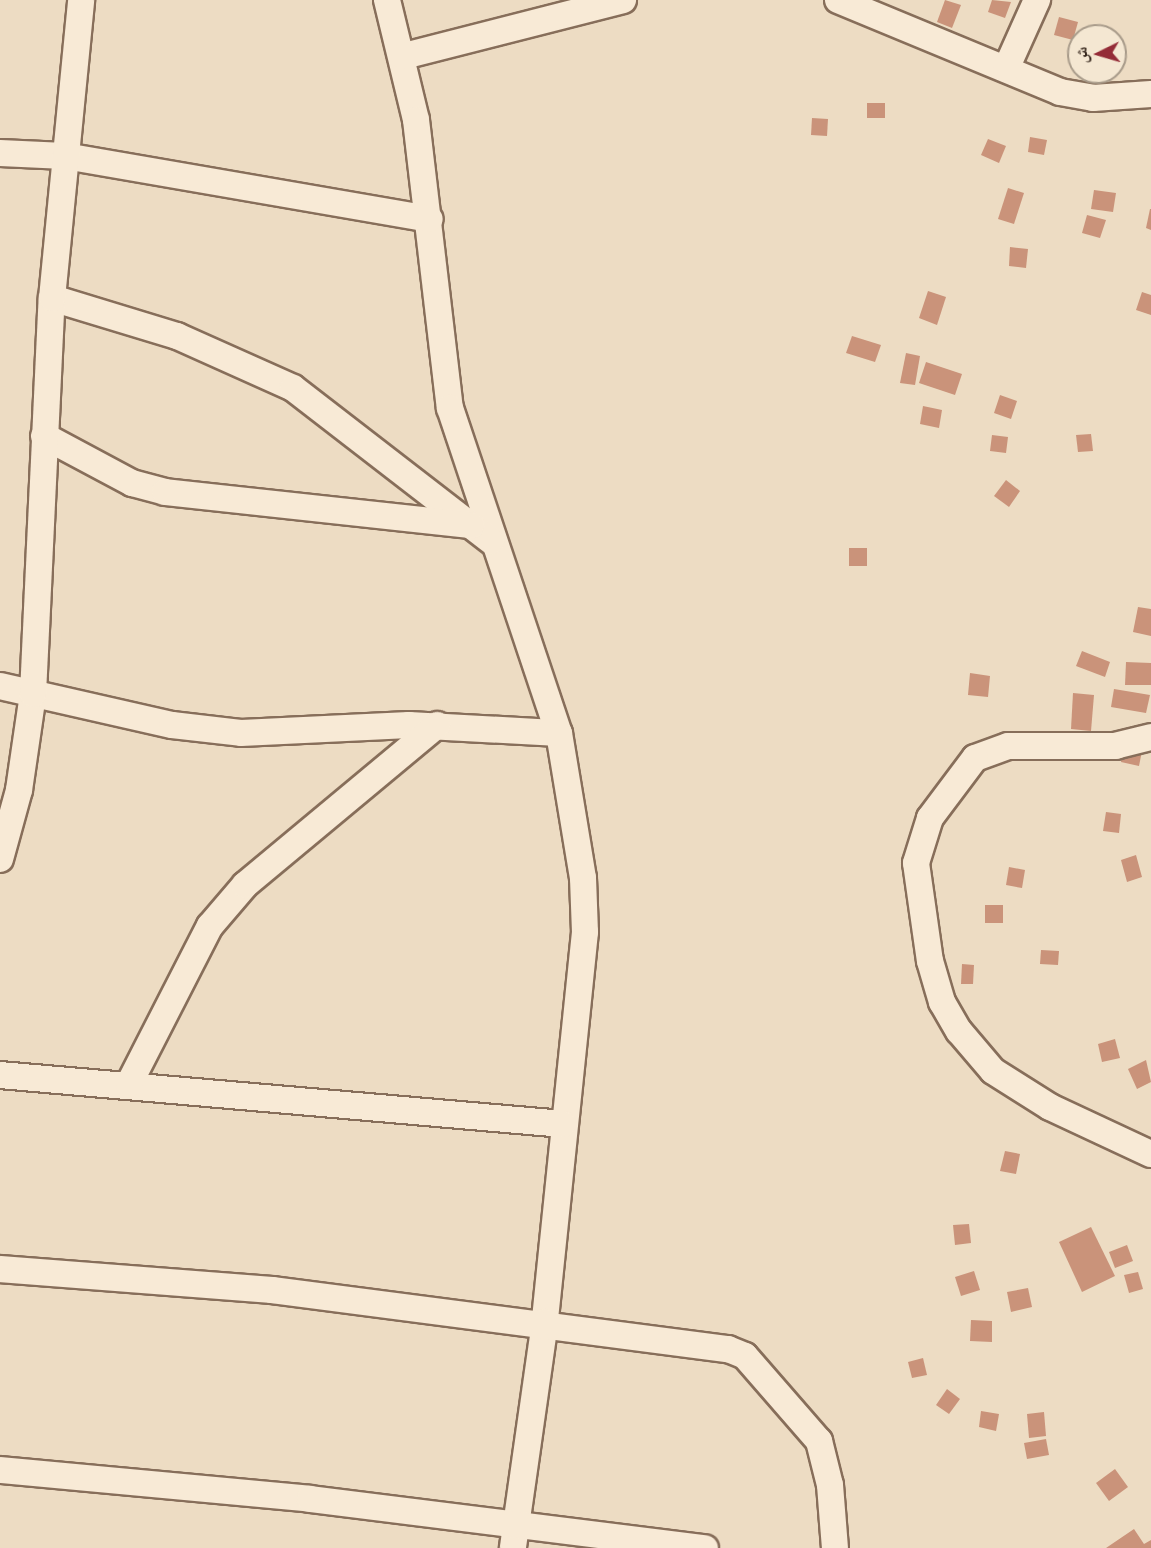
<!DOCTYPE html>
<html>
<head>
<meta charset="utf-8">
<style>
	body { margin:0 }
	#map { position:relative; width:1151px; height:1548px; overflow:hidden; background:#eddcc3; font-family:"Playfair Display","Noto Naskh Arabic",serif }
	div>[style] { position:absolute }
	.building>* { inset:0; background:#ca937a }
	.roads { filter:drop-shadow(2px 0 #876e5a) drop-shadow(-2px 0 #876e5a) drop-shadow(0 2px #876e5a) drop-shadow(0 -2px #876e5a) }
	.minor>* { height:26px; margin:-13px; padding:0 13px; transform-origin:13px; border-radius:13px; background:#f8ead6 }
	span { translate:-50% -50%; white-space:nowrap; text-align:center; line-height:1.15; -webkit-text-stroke:5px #f4e7d2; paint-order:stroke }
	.north { position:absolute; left:1067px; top:24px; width:60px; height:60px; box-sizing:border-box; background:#f4e7d2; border:2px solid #a89b8a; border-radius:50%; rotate:265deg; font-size:16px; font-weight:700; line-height:24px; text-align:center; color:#37281e }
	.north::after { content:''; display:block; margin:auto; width:21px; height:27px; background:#942c37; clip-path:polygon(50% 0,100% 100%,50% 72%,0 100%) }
</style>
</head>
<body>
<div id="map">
	<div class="building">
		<i style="clip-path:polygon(945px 0,961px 5px,952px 28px,937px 22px)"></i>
		<i style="clip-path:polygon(992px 0,1011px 2px,1005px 18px,988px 12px)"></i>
		<i style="clip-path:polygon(1059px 17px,1078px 22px,1073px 40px,1054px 35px)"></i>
		<i style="clip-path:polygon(867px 103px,885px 103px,885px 118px,867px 118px)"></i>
		<i style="clip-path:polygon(812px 118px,828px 119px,827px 136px,811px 135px)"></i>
		<i style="clip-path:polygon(1030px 137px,1047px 140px,1044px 155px,1028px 152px)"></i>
		<i style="clip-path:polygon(988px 139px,1006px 146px,999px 163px,981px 155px)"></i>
		<i style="clip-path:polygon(1008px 188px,1024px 193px,1014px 224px,998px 219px)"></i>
		<i style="clip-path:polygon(1094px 190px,1116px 193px,1113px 212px,1091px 209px)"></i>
		<i style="clip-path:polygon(1150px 209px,1151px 209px,1151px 230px,1146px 228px)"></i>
		<i style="clip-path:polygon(1087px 215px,1106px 220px,1100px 238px,1082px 233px)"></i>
		<i style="clip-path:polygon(1010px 247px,1028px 249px,1026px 268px,1009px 266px)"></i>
		<i style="clip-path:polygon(928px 291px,946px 297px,937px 325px,919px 318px)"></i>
		<i style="clip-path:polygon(1142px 292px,1151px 295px,1151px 315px,1136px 310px)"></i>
		<i style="clip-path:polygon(852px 336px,881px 345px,875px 362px,846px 353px)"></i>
		<i style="clip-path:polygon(906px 353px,920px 356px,915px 385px,900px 383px)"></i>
		<i style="clip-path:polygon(926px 362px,962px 374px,955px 395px,919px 383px)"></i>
		<i style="clip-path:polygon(1000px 395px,1017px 401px,1011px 419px,994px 413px)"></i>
		<i style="clip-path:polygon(923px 406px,942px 410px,939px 428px,920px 424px)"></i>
		<i style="clip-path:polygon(1091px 434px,1093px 451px,1078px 452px,1076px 435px)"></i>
		<i style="clip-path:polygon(992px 435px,1008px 437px,1006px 453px,990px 451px)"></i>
		<i style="clip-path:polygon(1006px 480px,1020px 491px,1009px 507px,994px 496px)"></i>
		<i style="clip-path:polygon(849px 548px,867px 548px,867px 566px,849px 566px)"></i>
		<i style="clip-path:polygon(1138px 607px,1151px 609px,1151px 636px,1133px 632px)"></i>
		<i style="clip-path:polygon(1082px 651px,1110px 662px,1105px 677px,1076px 666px)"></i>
		<i style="clip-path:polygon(1126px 662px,1151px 663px,1151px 685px,1125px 685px)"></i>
		<i style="clip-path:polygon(970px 673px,990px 676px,988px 697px,968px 695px)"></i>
		<i style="clip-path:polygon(1114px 689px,1150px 695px,1146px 713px,1111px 707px)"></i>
		<i style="clip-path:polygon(1073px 693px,1094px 695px,1091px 731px,1071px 729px)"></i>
		<i style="clip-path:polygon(1126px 733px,1145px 736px,1139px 766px,1121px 762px)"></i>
		<i style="clip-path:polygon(1106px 812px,1121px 814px,1119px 833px,1103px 831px)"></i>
		<i style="clip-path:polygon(1136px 855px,1142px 877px,1127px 882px,1121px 860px)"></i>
		<i style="clip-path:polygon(1009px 867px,1025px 870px,1022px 888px,1006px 885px)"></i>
		<i style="clip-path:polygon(985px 905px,1003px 905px,1003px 923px,985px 923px)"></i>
		<i style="clip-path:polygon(1041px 950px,1059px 951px,1058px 965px,1040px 964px)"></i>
		<i style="clip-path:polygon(962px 964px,974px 965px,973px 984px,961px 984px)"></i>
		<i style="clip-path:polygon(1115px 1039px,1120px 1058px,1102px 1062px,1098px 1044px)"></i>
		<i style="clip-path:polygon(1146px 1060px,1151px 1082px,1137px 1089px,1128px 1069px)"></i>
		<i style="clip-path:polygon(1005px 1151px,1020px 1154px,1016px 1174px,1000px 1171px)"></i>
		<i style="clip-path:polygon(969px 1224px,971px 1243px,955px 1245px,953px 1225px)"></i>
		<i style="clip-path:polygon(1091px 1227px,1115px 1276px,1082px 1292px,1059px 1242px)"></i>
		<i style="clip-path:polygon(1127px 1245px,1133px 1261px,1115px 1268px,1109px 1252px)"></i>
		<i style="clip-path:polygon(974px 1271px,980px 1290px,961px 1296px,955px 1277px)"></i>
		<i style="clip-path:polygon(1138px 1272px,1143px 1289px,1129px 1293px,1124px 1275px)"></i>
		<i style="clip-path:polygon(1028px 1288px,1032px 1307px,1011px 1312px,1007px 1292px)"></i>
		<i style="clip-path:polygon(971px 1320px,992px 1321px,992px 1342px,970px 1341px)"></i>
		<i style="clip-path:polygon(923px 1358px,927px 1375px,912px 1378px,908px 1362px)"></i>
		<i style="clip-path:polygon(947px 1389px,960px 1399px,949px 1414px,936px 1405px)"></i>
		<i style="clip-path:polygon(981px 1411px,999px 1414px,996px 1431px,979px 1427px)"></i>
		<i style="clip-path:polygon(1044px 1412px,1046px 1436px,1029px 1438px,1027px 1414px)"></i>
		<i style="clip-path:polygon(1046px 1439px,1049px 1455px,1027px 1459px,1024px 1443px)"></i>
		<i style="clip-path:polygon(1115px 1469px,1128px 1487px,1109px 1501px,1096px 1483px)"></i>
		<i style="clip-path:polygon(1134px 1529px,1144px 1544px,1151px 1540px,1151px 1548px,1106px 1548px)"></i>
	</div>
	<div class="roads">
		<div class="minor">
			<i style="left:387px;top:0;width:123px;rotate:76.4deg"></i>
			<i style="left:416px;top:120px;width:290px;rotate:83.3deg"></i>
			<i style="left:450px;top:408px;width:343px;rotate:71.5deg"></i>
			<i style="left:559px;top:733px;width:147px;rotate:80.6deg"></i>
			<i style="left:583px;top:878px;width:54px;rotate:87.9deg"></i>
			<i style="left:585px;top:932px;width:392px;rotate:95.9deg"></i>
			<i style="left:545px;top:1322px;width:228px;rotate:98.1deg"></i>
			<i style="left:838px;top:0;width:240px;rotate:22.5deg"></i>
			<i style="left:1060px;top:92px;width:34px;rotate:10deg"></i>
			<i style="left:1093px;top:98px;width:58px;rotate:-3.9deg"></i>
			<i style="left:404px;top:56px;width:226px;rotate:-14.3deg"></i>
			<i style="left:1006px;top:69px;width:76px;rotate:-65.8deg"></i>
			<i style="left:0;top:153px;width:65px;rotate:2.6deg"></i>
			<i style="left:65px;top:156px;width:370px;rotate:9.8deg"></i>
			<i style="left:52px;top:298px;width:131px;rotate:16.9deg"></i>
			<i style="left:177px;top:336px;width:127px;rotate:24.1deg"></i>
			<i style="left:293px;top:388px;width:250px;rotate:37.7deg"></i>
			<i style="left:44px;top:436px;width:100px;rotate:28.1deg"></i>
			<i style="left:132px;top:483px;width:34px;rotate:15deg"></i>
			<i style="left:165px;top:492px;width:308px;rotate:6.2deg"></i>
			<i style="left:0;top:686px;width:176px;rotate:12.8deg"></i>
			<i style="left:172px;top:725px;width:69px;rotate:6.6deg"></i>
			<i style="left:241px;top:733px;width:168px;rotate:-2.7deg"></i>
			<i style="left:409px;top:725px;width:150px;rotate:3.1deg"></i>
			<i style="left:1151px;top:737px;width:36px;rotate:166deg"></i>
			<i style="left:1116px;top:746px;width:108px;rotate:180deg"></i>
			<i style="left:1008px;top:746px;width:35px;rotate:160deg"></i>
			<i style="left:975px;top:758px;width:75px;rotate:126.9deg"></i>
			<i style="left:930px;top:818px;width:47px;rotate:107.3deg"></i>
			<i style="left:916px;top:863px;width:99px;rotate:81.9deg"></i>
			<i style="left:930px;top:961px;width:43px;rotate:73.7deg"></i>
			<i style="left:942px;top:1002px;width:34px;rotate:60deg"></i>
			<i style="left:959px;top:1031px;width:52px;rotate:49.6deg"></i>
			<i style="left:993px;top:1071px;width:67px;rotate:32.3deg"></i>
			<i style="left:1050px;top:1107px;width:111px;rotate:25deg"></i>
			<i style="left:0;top:859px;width:72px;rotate:-74.6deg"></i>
			<i style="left:19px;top:790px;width:97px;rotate:-81.7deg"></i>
			<i style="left:33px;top:694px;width:396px;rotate:-87.3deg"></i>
			<i style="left:52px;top:298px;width:299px;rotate:-84.4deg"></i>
			<i style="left:0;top:1075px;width:565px;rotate:4.97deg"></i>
			<i style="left:129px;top:1084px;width:178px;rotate:-62.9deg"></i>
			<i style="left:210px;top:926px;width:54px;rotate:-49.5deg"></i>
			<i style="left:245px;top:885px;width:250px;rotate:-39.8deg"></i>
			<i style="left:0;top:1269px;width:273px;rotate:4.4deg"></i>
			<i style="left:272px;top:1290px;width:460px;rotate:7.4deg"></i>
			<i style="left:728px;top:1349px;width:18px;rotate:22deg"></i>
			<i style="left:745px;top:1356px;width:113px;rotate:49deg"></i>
			<i style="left:819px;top:1441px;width:45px;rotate:76deg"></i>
			<i style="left:830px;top:1485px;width:63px;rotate:85.5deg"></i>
			<i style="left:0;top:1470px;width:311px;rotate:5.3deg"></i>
			<i style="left:310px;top:1499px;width:398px;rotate:7.1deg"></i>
		</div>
	</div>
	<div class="north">ش</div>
</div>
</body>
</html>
